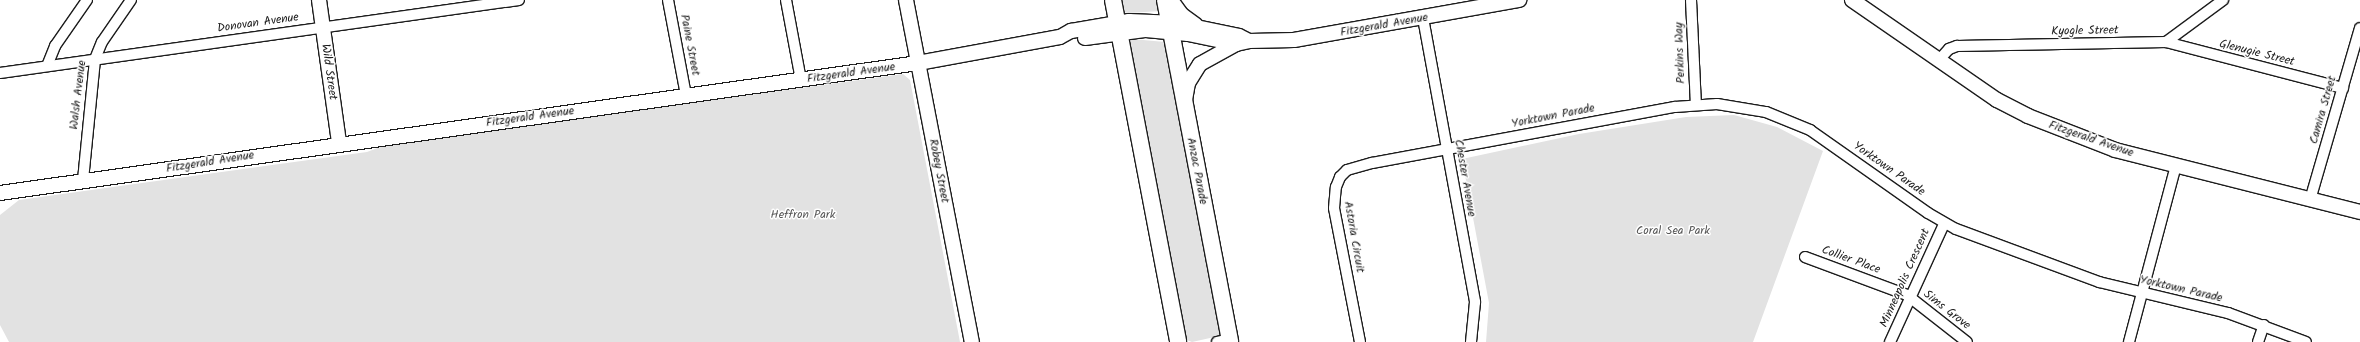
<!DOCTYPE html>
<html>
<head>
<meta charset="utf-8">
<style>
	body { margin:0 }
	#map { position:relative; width:2360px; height:342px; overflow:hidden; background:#fff; font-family:Kalam,sans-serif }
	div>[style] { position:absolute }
	.green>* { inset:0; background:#e2e2e2 }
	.roads { filter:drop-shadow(1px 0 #1c1c1c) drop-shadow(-1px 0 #1c1c1c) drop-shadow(0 1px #1c1c1c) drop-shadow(0 -1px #1c1c1c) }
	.street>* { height:10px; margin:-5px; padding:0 5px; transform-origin:5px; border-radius:5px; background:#fff }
	.secondary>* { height:14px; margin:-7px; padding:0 7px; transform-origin:7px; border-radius:7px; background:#fff }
	.primary>* { height:16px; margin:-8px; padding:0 8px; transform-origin:8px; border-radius:8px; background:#fff }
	span { translate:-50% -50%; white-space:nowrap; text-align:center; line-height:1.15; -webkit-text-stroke:3px #fff; paint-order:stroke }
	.street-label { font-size:12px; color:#1c1c1c }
	.park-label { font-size:12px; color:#575757 }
</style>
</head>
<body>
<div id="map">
	<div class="green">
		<i style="clip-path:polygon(1119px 0,1159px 0,1161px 11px,1128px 13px,1121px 11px)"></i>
		<i style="clip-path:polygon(1132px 39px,1165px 42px,1223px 329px,1219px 336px,1192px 342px,1182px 338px,1129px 40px)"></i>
		<i style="clip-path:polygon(903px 74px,910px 80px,960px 342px,9px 342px,0 325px,0 215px,19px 200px,367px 152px,388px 144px)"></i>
		<i style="clip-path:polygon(1734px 115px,1777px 127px,1823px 151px,1753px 342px,1486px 342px,1489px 303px,1462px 159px,1579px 134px,1686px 117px)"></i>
	</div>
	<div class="roads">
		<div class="street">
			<i style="left:668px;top:0;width:97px;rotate:79.3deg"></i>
			<i style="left:786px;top:0;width:81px;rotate:79.4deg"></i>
			<i style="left:1691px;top:0;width:105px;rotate:87.3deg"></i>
			<i style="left:1423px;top:18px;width:289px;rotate:79.6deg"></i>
			<i style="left:1475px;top:302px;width:40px;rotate:95.7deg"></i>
			<i style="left:2166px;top:42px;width:183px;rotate:14.6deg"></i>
			<i style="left:1939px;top:60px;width:15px;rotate:-48deg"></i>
			<i style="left:1949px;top:49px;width:9px;rotate:-21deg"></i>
			<i style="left:1957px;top:46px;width:209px;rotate:-1.1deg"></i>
			<i style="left:2166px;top:42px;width:71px;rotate:-36.4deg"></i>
			<i style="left:47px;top:66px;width:22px;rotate:-68deg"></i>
			<i style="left:55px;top:46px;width:56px;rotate:-55.2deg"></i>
			<i style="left:0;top:73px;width:524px;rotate:-8.01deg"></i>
			<i style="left:83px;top:180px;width:122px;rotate:-84.3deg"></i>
			<i style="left:95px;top:59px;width:18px;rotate:-68deg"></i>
			<i style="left:102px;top:42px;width:51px;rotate:-55.4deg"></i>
			<i style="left:2310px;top:200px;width:179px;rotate:-73.8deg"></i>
			<i style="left:1805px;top:257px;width:109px;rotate:20.4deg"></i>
			<i style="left:1907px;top:295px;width:76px;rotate:38.1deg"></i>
			<i style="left:1217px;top:342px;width:13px;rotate:-13deg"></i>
			<i style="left:1360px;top:342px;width:136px;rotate:-101deg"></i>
			<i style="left:1334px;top:208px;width:21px;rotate:-85deg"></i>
			<i style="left:1336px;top:187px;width:11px;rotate:-68deg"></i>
			<i style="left:1340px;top:177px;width:10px;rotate:-45deg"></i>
			<i style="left:1347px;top:170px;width:26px;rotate:-16deg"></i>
			<i style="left:1372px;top:163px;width:308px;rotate:-10.5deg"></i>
			<i style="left:1675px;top:107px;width:42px;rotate:-4.1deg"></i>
			<i style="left:1717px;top:104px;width:50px;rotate:9.3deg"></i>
			<i style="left:1766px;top:112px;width:48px;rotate:22.2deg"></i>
			<i style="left:1810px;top:130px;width:144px;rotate:35.1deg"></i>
			<i style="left:1928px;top:213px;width:32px;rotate:30deg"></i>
			<i style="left:1956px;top:229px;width:153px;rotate:20.3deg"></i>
			<i style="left:2099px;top:282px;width:133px;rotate:13.5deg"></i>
			<i style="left:2228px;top:313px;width:83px;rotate:20.4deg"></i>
			<i style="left:1890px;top:342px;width:130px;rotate:-65.4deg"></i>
			<i style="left:2129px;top:342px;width:183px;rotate:-75.1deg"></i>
			<i style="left:2258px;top:342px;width:18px;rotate:-71deg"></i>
		</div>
		<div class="secondary">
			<i style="left:319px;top:0;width:144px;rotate:82deg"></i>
			<i style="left:906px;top:0;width:348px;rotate:79.1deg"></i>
			<i style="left:1171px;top:0;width:19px;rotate:54deg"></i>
			<i style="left:1182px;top:15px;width:17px;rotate:36deg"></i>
			<i style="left:1852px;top:0;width:176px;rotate:34.6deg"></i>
			<i style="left:1997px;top:100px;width:35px;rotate:27deg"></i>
			<i style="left:2028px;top:116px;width:93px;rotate:21.3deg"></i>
			<i style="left:2115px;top:150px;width:253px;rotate:14.2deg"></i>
			<i style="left:1085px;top:38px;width:62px;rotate:-7.5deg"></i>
			<i style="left:1146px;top:30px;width:42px;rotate:5.4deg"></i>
			<i style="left:1188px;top:34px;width:49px;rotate:11.8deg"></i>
			<i style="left:1236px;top:44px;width:13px;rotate:-13deg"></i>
			<i style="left:1249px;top:41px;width:45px;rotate:-1.3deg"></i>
			<i style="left:1294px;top:40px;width:229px;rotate:-10.1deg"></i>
			<i style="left:1185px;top:100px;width:17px;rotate:-80deg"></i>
			<i style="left:1188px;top:83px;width:22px;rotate:-58deg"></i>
			<i style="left:1200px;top:64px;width:41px;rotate:-29.1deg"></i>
			<i style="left:0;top:193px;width:927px;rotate:-8.06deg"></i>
			<i style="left:918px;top:63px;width:144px;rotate:-10.4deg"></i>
			<i style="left:1060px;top:37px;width:13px;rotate:-29deg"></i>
			<i style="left:1071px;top:31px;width:59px;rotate:-9.8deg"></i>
			<i style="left:1129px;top:21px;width:48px;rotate:2.4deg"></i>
			<i style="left:1177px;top:23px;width:63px;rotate:11.8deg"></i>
			<i style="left:1239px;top:36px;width:11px;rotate:27deg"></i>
		</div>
		<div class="primary">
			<i style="left:1113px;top:0;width:348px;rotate:79.2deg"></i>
			<i style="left:1165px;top:0;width:348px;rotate:79.2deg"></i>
		</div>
	</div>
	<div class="street-label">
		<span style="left:258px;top:23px;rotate:-8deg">Donovan Avenue</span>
		<span style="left:1384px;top:25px;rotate:-10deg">Fitzgerald Avenue</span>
		<span style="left:2085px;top:31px;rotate:-1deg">Kyogle Street</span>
		<span style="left:690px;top:45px;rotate:79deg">Paine Street</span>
		<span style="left:1680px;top:53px;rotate:-92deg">Perkins Way</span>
		<span style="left:2257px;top:53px;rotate:14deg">Glenugie Street</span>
		<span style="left:329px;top:72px;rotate:82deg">Wild Street</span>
		<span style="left:851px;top:73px;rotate:-8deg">Fitzgerald Avenue</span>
		<span style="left:78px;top:95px;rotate:-83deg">Walsh Avenue</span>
		<span style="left:2323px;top:110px;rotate:-74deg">Camira Street</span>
		<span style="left:1553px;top:116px;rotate:-11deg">Yorktown Parade</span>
		<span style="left:530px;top:117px;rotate:-8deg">Fitzgerald Avenue</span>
		<span style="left:2091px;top:139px;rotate:19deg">Fitzgerald Avenue</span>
		<span style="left:210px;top:162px;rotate:-9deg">Fitzgerald Avenue</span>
		<span style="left:1889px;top:169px;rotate:35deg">Yorktown Parade</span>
		<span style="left:939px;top:171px;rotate:79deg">Robey Street</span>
		<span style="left:1197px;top:171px;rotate:79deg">Anzac Parade</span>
		<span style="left:1465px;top:178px;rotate:80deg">Chester Avenue</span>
		<span style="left:1354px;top:237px;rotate:80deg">Astoria Circuit</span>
		<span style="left:1851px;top:260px;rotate:20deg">Collier Place</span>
		<span style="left:1905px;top:278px;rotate:-66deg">Minneapolis Crescent</span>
		<span style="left:2181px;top:289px;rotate:13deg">Yorktown Parade</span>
		<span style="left:1947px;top:310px;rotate:38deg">Sims Grove</span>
	</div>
	<div class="park-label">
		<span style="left:803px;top:215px">Heffron Park</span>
		<span style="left:1673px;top:231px">Coral Sea Park</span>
	</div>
</div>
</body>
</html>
